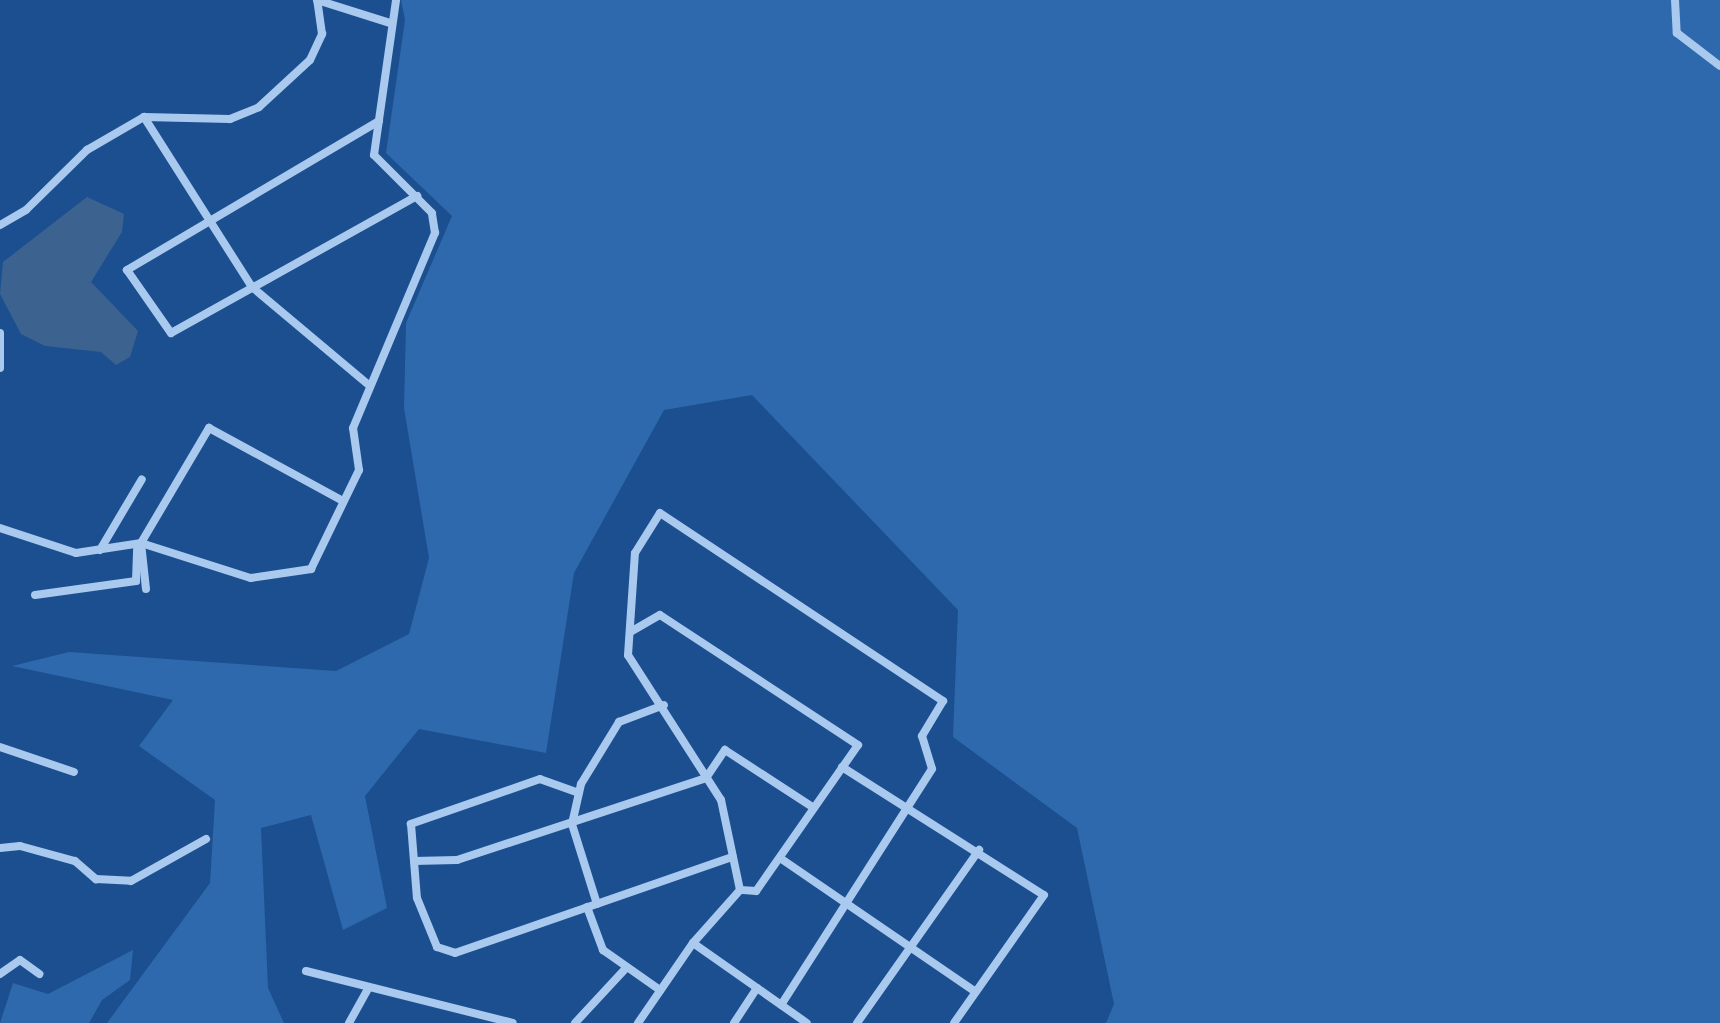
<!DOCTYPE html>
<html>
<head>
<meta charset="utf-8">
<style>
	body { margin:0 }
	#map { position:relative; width:1720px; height:1023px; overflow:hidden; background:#1b4f8f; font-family:Inter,sans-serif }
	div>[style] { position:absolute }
	.green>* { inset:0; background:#2e69ad }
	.water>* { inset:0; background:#3c6290 }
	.minor>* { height:8px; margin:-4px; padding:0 4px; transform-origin:4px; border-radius:4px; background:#a9c9ee }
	span { translate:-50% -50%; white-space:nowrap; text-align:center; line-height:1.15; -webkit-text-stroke:6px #1b4f8f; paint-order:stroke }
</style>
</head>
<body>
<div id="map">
	<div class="green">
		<i style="clip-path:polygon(401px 0,1720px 0,1720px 1023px,1106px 1023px,1114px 1004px,1077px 828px,953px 737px,958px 610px,752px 395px,664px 410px,574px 573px,546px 753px,419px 729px,365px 796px,387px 908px,343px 930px,311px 815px,261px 828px,268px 988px,284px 1023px,107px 1023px,210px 883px,215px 800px,139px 746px,173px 700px,12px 666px,69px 652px,336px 671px,409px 634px,429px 558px,404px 408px,406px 323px,452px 216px,386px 153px,405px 20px)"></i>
		<i style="clip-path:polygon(133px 950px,130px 980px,102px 1000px,89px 1023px,0 1023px,13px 983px,48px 994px)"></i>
	</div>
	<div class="water">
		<i style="clip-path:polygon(87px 197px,124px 214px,122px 232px,91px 282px,138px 331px,130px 357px,116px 365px,101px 352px,45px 346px,21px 334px,0 294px,3px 262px)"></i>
	</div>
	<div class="minor">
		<i style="left:317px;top:0;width:77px;rotate:17.5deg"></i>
		<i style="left:1675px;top:0;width:33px;rotate:87deg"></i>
		<i style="left:1677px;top:33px;width:54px;rotate:37.5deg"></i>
		<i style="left:144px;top:117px;width:201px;rotate:57.6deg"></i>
		<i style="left:252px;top:287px;width:154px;rotate:40deg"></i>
		<i style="left:379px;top:121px;width:293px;rotate:149.4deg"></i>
		<i style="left:127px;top:270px;width:77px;rotate:55.1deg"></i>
		<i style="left:171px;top:333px;width:282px;rotate:-29.1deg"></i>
		<i style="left:0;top:225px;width:30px;rotate:-30deg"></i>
		<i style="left:26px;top:210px;width:86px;rotate:-44.5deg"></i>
		<i style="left:87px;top:150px;width:66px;rotate:-30.1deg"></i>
		<i style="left:144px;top:117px;width:86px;rotate:1.3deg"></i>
		<i style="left:230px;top:119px;width:31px;rotate:-22deg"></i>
		<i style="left:259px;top:107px;width:69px;rotate:-42.7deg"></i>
		<i style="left:310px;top:60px;width:29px;rotate:-65deg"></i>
		<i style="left:322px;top:34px;width:34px;rotate:-98deg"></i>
		<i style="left:0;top:333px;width:35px;rotate:90deg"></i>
		<i style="left:0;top:528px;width:80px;rotate:18.2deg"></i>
		<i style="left:76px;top:553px;width:66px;rotate:-8.7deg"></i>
		<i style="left:141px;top:543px;width:115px;rotate:17.7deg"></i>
		<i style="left:251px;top:578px;width:61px;rotate:-8.5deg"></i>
		<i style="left:311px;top:569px;width:110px;rotate:-64.1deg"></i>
		<i style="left:359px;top:470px;width:42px;rotate:-98.1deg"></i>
		<i style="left:353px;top:428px;width:212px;rotate:-67.2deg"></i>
		<i style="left:435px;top:233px;width:20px;rotate:-99deg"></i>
		<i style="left:432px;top:213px;width:82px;rotate:-135deg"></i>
		<i style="left:374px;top:155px;width:157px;rotate:-81.9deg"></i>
		<i style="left:100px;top:550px;width:82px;rotate:-59.4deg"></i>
		<i style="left:146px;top:589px;width:46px;rotate:-96.2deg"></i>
		<i style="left:141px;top:543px;width:134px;rotate:-59.4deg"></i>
		<i style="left:209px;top:428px;width:150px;rotate:28.6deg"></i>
		<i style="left:35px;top:595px;width:102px;rotate:-7.9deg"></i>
		<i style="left:136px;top:581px;width:36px;rotate:-88deg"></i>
		<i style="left:632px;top:631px;width:32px;rotate:-30deg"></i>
		<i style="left:660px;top:615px;width:237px;rotate:33.3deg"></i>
		<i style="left:858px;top:745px;width:178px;rotate:124.9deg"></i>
		<i style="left:756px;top:891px;width:16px;rotate:-176deg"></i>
		<i style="left:0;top:747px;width:78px;rotate:18.7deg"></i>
		<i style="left:842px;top:767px;width:239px;rotate:32.4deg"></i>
		<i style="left:1044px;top:895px;width:156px;rotate:125.1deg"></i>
		<i style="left:579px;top:793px;width:41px;rotate:-160.3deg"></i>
		<i style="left:540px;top:779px;width:137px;rotate:160.8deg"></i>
		<i style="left:411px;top:824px;width:74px;rotate:85.4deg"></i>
		<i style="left:417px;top:898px;width:53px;rotate:67.8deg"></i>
		<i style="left:437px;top:947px;width:19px;rotate:18deg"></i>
		<i style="left:455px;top:953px;width:294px;rotate:-19.1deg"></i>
		<i style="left:0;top:848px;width:20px;rotate:-6deg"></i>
		<i style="left:20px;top:846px;width:57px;rotate:15.3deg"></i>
		<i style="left:75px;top:861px;width:28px;rotate:41deg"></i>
		<i style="left:96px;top:879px;width:35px;rotate:3deg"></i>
		<i style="left:131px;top:881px;width:86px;rotate:-29.2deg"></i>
		<i style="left:780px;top:858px;width:237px;rotate:34.4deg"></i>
		<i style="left:414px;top:861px;width:43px;rotate:-1.3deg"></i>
		<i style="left:457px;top:860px;width:262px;rotate:-18.2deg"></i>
		<i style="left:706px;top:778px;width:34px;rotate:-56deg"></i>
		<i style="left:725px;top:750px;width:106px;rotate:33.1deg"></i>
		<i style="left:597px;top:904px;width:84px;rotate:-107.4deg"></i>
		<i style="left:572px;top:824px;width:41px;rotate:-77.3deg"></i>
		<i style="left:581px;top:784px;width:73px;rotate:-58.5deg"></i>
		<i style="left:619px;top:722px;width:48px;rotate:-20.7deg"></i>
		<i style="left:587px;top:907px;width:46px;rotate:69.6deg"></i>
		<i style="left:603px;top:950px;width:70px;rotate:35.1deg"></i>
		<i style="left:693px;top:943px;width:139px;rotate:35.1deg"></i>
		<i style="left:306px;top:971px;width:213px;rotate:14.1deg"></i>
		<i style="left:0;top:974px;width:24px;rotate:-35deg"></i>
		<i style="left:20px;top:960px;width:24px;rotate:36deg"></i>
		<i style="left:349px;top:1023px;width:41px;rotate:-60.9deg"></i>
		<i style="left:575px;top:1023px;width:76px;rotate:-47.1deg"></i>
		<i style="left:638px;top:1023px;width:97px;rotate:-55.5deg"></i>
		<i style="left:693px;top:943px;width:71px;rotate:-48.4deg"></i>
		<i style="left:740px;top:890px;width:92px;rotate:-101.9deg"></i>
		<i style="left:721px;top:800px;width:172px;rotate:-122.7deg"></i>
		<i style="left:628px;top:655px;width:102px;rotate:-86.1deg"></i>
		<i style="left:635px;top:553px;width:47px;rotate:-58deg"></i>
		<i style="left:660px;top:513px;width:340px;rotate:33.6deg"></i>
		<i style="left:943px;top:701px;width:41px;rotate:121deg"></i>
		<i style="left:922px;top:736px;width:34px;rotate:73deg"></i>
		<i style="left:932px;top:769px;width:280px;rotate:122.6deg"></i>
		<i style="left:734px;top:1023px;width:42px;rotate:-56.7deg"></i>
		<i style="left:857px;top:1023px;width:212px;rotate:-54.8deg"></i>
	</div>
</div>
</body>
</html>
